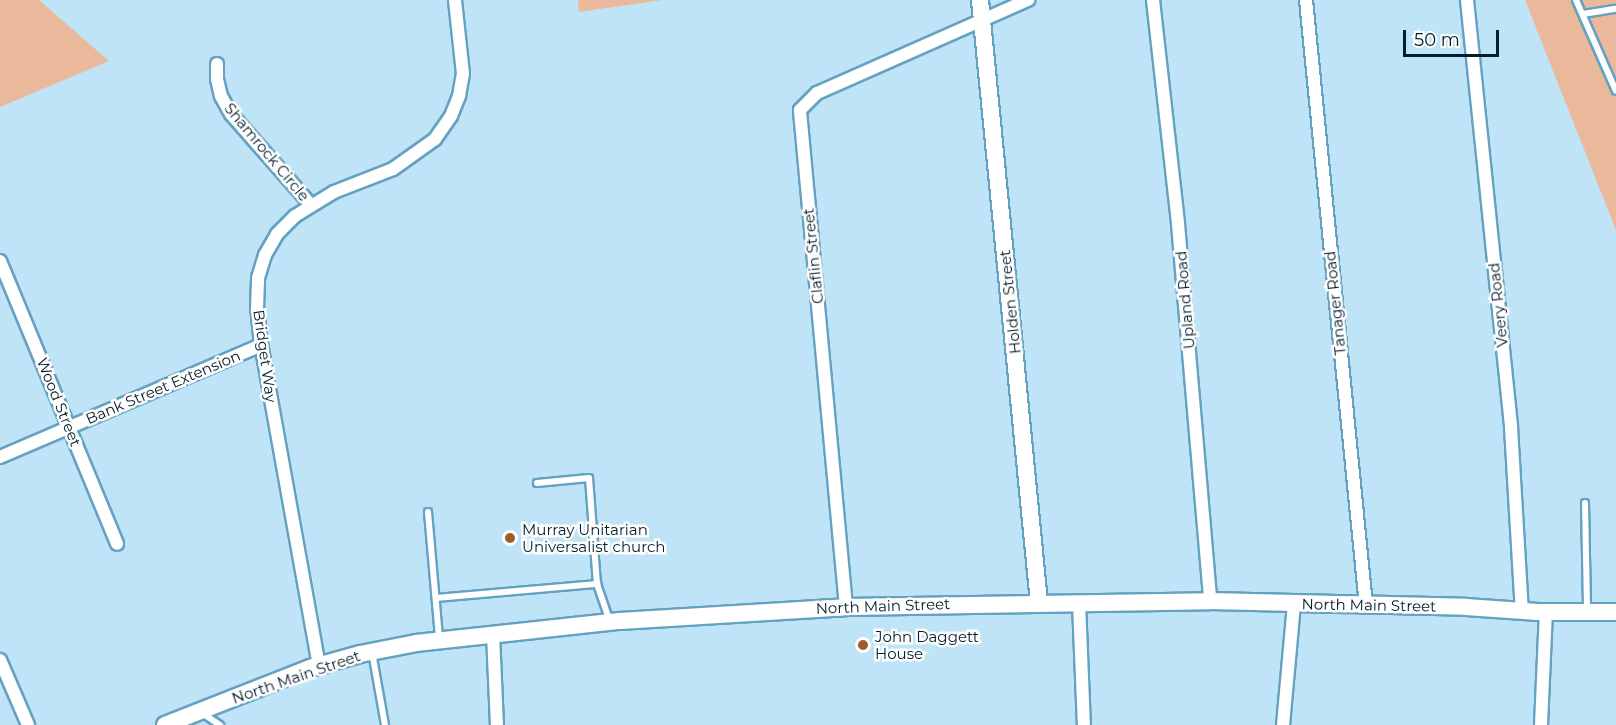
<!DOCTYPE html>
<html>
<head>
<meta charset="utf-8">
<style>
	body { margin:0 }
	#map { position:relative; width:1616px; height:725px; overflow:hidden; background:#bfe3f7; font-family:Montserrat,sans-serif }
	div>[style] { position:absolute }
	.green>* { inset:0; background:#eab99c }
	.roads { filter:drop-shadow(2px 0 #65a1c1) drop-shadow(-2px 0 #65a1c1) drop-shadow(0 2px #65a1c1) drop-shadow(0 -2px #65a1c1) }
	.service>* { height:6px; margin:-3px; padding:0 3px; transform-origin:3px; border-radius:3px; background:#fff }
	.minor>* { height:12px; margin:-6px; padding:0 6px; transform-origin:6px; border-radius:6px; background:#fff }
	.secondary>* { height:16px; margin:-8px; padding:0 8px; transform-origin:8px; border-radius:8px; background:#fff }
	.dots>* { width:16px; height:16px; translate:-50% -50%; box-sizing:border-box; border:3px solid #fefefe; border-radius:50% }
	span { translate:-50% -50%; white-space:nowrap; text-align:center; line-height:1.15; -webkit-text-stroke:5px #fefefe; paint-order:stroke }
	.street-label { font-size:15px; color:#041d2a }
	.poi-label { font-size:15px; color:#041d2a }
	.left { translate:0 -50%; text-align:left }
	.scale { position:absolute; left:1403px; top:30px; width:96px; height:27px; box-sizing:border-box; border:3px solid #041d2a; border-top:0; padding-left:8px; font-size:18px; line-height:21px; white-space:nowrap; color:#041d2a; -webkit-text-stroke:4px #fefefe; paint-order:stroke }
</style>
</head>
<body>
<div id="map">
	<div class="green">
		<i style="clip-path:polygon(0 0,39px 0,109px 61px,0 107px)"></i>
		<i style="clip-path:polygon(578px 0,662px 0,579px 12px)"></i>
		<i style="clip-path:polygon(1525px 0,1616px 0,1616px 230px)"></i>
	</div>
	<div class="roads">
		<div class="service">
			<i style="left:1576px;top:0;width:99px;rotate:66.3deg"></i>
			<i style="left:1583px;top:14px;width:33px;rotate:-9deg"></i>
			<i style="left:537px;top:483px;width:52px;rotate:-5.5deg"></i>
			<i style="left:589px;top:478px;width:106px;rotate:85.7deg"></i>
			<i style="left:597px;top:584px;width:39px;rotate:71deg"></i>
			<i style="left:1585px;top:503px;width:108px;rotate:88.9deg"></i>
			<i style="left:428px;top:512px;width:127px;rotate:85deg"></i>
			<i style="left:436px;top:598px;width:162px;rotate:-5deg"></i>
			<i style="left:372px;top:652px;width:74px;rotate:79.9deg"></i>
			<i style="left:202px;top:713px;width:22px;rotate:34deg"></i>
		</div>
		<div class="minor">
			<i style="left:1153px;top:0;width:225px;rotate:83.6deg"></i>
			<i style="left:1178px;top:224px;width:378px;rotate:85.1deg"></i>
			<i style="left:1306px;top:0;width:608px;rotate:84.34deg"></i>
			<i style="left:1467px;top:0;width:430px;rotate:84.1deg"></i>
			<i style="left:1511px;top:428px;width:183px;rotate:86.6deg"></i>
			<i style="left:217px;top:64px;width:15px;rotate:90deg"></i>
			<i style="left:217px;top:79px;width:17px;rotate:77deg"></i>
			<i style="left:221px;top:96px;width:21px;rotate:61deg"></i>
			<i style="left:231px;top:114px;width:121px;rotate:48.7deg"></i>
			<i style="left:0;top:261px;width:306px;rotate:67.5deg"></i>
			<i style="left:0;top:457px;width:284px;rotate:-23.2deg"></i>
			<i style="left:1079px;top:603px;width:122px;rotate:87.7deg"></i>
			<i style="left:846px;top:607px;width:499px;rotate:-95.3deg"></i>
			<i style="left:800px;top:110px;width:24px;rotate:-45deg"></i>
			<i style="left:817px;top:93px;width:231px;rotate:-23.8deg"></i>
			<i style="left:493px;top:634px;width:91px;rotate:87.5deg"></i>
			<i style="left:0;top:660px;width:71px;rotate:66.7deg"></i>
			<i style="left:319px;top:666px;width:326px;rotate:-100.2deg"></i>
			<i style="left:261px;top:345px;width:36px;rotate:-96deg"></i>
			<i style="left:257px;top:309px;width:31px;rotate:-88deg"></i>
			<i style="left:258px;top:278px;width:24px;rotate:-73deg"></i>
			<i style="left:265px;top:255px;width:24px;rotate:-60deg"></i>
			<i style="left:277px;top:234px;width:25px;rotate:-45deg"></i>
			<i style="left:295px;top:216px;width:46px;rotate:-31.6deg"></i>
			<i style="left:334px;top:192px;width:63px;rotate:-21.3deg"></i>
			<i style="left:393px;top:169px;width:52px;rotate:-35.5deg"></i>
			<i style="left:435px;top:139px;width:28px;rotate:-55deg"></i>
			<i style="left:451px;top:116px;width:22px;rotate:-68deg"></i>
			<i style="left:459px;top:96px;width:22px;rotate:-80deg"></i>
			<i style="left:463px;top:74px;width:74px;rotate:-96.2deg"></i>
			<i style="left:1283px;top:725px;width:121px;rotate:-84.8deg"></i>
			<i style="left:1541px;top:725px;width:113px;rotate:-87.5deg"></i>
		</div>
		<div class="secondary">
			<i style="left:980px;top:0;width:606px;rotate:84.41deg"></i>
			<i style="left:165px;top:725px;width:156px;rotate:-21.5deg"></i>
			<i style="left:310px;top:668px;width:52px;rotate:-15.6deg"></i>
			<i style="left:360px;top:654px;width:57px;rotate:-11.1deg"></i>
			<i style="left:416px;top:643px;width:205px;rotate:-6.2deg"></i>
			<i style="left:620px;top:621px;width:226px;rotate:-3.5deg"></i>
			<i style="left:846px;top:607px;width:364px;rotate:-0.9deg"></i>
			<i style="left:1210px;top:601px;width:256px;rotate:1.3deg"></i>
			<i style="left:1466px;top:607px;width:72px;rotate:4deg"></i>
			<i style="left:1538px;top:612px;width:78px"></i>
		</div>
	</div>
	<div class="dots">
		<i style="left:510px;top:538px;background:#9e5b2b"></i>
		<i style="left:863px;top:645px;background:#9e5b2b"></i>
	</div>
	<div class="street-label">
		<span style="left:267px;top:152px;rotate:50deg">Shamrock Circle</span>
		<span style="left:813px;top:256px;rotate:-96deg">Claflin Street</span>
		<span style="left:1185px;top:300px;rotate:-95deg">Upland Road</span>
		<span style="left:1010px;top:302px;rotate:-96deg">Holden Street</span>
		<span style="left:1335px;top:303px;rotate:-96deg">Tanager Road</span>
		<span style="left:1498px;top:305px;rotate:-96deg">Veery Road</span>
		<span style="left:265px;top:356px;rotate:82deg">Bridget Way</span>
		<span style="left:163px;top:387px;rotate:-23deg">Bank Street Extension</span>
		<span style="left:59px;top:402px;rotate:68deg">Wood Street</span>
		<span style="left:1369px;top:605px;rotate:1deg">North Main Street</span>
		<span style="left:883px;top:606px;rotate:-2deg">North Main Street</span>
		<span style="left:296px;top:677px;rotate:-19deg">North Main Street</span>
	</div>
	<div class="poi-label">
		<span class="left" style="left:522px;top:538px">Murray Unitarian<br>Universalist church</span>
		<span class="left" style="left:875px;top:645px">John Daggett<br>House</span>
	</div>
	<div class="scale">50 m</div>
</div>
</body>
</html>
